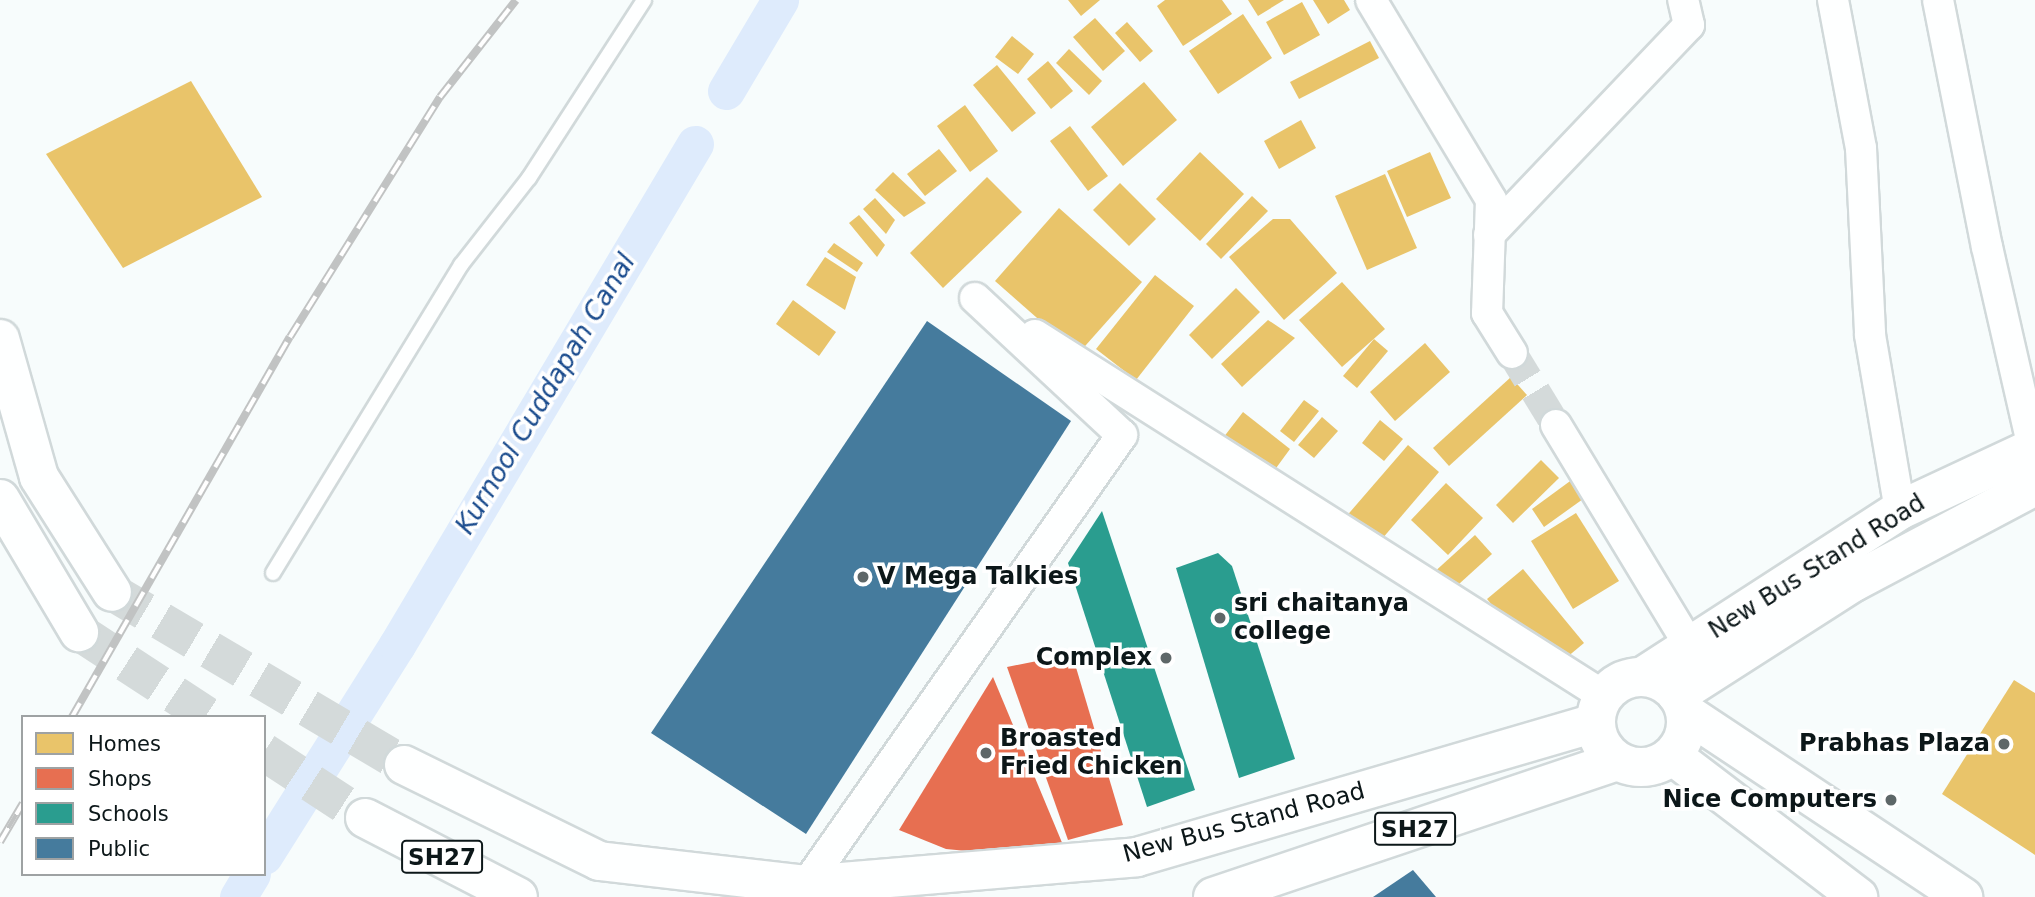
<!DOCTYPE html>
<html>
<head>
<meta charset="utf-8">
<style>
	body { margin:0 }
	#map { position:relative; width:2035px; height:897px; overflow:hidden; background:#f7fcfc; font-family:"DejaVu Sans",sans-serif }
	div>[style] { position:absolute }
	.homes>* { inset:0; background:#e9c46a }
	.shops>* { inset:0; background:#e76f51 }
	.schools>* { inset:0; background:#2a9d8f }
	.public>* { inset:0; background:#457b9d }
	.canal>* { height:37px; margin:-18.5px; padding:0 18.5px; transform-origin:18.5px; border-radius:18.5px; background:#deebfc }
	.street-tunnel>* { height:30px; margin-top:-15px; transform-origin:0; background:repeating-linear-gradient(90deg,#d4dada 0 30px,transparent 0 45px) }
	.primary-tunnel>* { height:38px; margin-top:-19px; transform-origin:0; background:repeating-linear-gradient(90deg,#d4dada 0 38px,transparent 0 57px) }
	.roads { filter:drop-shadow(2px 0 #d1d9da) drop-shadow(-2px 0 #d1d9da) drop-shadow(0 2px #d1d9da) drop-shadow(0 -2px #d1d9da) }
	.lane>* { height:14px; margin:-7px; padding:0 7px; transform-origin:7px; border-radius:7px; background:#feffff }
	.street>* { height:30px; margin:-15px; padding:0 15px; transform-origin:15px; border-radius:15px; background:#feffff }
	.primary>* { height:38px; margin:-19px; padding:0 19px; transform-origin:19px; border-radius:19px; background:#feffff }
	.primary>.ring { margin:-19px; padding:0; box-sizing:content-box; background:none; border:38px solid #feffff; border-radius:50% }
	.rail>* { height:8px; margin-top:-4px; transform-origin:0; background:repeating-linear-gradient(90deg,#fff 0 16px,#c1c3c3 0 32px); box-sizing:border-box; border-block:2px solid #c1c3c3 }
	.dots>* { width:19px; height:19px; translate:-50% -50%; box-sizing:border-box; border:4px solid #fff; border-radius:50% }
	span { translate:-50% -50%; white-space:nowrap; text-align:center; line-height:1.15; -webkit-text-stroke:7px #fff; paint-order:stroke }
	.shield-label span { padding:2px 5px; background:#fff; border:2px solid; border-radius:5px; -webkit-text-stroke-width:0 }
	.shield-label { font-size:23px; color:#0c1719; font-weight:700 }
	.street-label { font-size:24px; color:#0c1719 }
	.poi-label { font-size:24px; color:#0c1719; font-weight:700 }
	.left { translate:0 -50%; text-align:left }
	.right { translate:-100% -50%; text-align:right }
	.water-label { font-size:26px; color:#1a4b8d; font-style:italic }
	.legend { position:absolute; left:21px; top:715px; width:245px; height:161px; box-sizing:border-box; background:#fff; border:2px solid #9ea2a3; margin:0; padding:9px 12px; list-style:none; font-size:21px; color:#0c1719 }
	.legend li { display:flex; align-items:center; gap:14px; height:35px }
	.legend b { width:35px; border:2px solid #9ea2a3 }
</style>
</head>
<body>
<div id="map">
	<div class="homes">
		<i style="clip-path:polygon(1068px 0,1100px 0,1081px 16px)"></i>
		<i style="clip-path:polygon(1165px 0,1222px 0,1232px 14px,1183px 46px,1157px 6px)"></i>
		<i style="clip-path:polygon(1248px 0,1284px 0,1258px 16px)"></i>
		<i style="clip-path:polygon(1313px 0,1344px 0,1350px 10px,1328px 24px)"></i>
		<i style="clip-path:polygon(1302px 2px,1320px 35px,1284px 55px,1266px 22px)"></i>
		<i style="clip-path:polygon(1243px 14px,1272px 58px,1218px 94px,1189px 51px)"></i>
		<i style="clip-path:polygon(1095px 18px,1125px 51px,1103px 71px,1073px 37px)"></i>
		<i style="clip-path:polygon(1127px 22px,1153px 51px,1140px 62px,1115px 33px)"></i>
		<i style="clip-path:polygon(1012px 36px,1034px 54px,1018px 74px,995px 57px)"></i>
		<i style="clip-path:polygon(1370px 41px,1379px 58px,1299px 99px,1290px 82px)"></i>
		<i style="clip-path:polygon(1069px 49px,1102px 81px,1089px 95px,1056px 63px)"></i>
		<i style="clip-path:polygon(1048px 61px,1073px 91px,1051px 109px,1027px 79px)"></i>
		<i style="clip-path:polygon(997px 65px,1036px 113px,1012px 132px,973px 85px)"></i>
		<i style="clip-path:polygon(191px 81px,262px 197px,123px 268px,46px 154px)"></i>
		<i style="clip-path:polygon(1144px 82px,1177px 120px,1123px 166px,1091px 127px)"></i>
		<i style="clip-path:polygon(965px 105px,998px 151px,970px 172px,937px 126px)"></i>
		<i style="clip-path:polygon(1301px 120px,1316px 148px,1279px 169px,1264px 141px)"></i>
		<i style="clip-path:polygon(1070px 126px,1108px 176px,1088px 191px,1050px 141px)"></i>
		<i style="clip-path:polygon(939px 149px,957px 171px,925px 196px,907px 174px)"></i>
		<i style="clip-path:polygon(1200px 152px,1244px 194px,1200px 241px,1156px 199px)"></i>
		<i style="clip-path:polygon(1430px 152px,1451px 198px,1407px 217px,1387px 171px)"></i>
		<i style="clip-path:polygon(893px 172px,926px 203px,904px 217px,875px 190px)"></i>
		<i style="clip-path:polygon(1385px 174px,1417px 248px,1367px 270px,1335px 196px)"></i>
		<i style="clip-path:polygon(987px 177px,1022px 212px,943px 288px,910px 253px)"></i>
		<i style="clip-path:polygon(1120px 183px,1156px 219px,1129px 246px,1093px 210px)"></i>
		<i style="clip-path:polygon(1252px 196px,1268px 211px,1221px 259px,1206px 244px)"></i>
		<i style="clip-path:polygon(875px 198px,895px 220px,886px 234px,863px 209px)"></i>
		<i style="clip-path:polygon(1059px 208px,1142px 282px,1078px 354px,995px 281px)"></i>
		<i style="clip-path:polygon(859px 215px,885px 245px,877px 257px,849px 223px)"></i>
		<i style="clip-path:polygon(1273px 219px,1290px 219px,1337px 273px,1284px 320px,1229px 257px)"></i>
		<i style="clip-path:polygon(834px 243px,863px 263px,857px 272px,827px 252px)"></i>
		<i style="clip-path:polygon(825px 257px,856px 277px,845px 310px,806px 285px)"></i>
		<i style="clip-path:polygon(1155px 275px,1194px 306px,1136px 380px,1096px 349px)"></i>
		<i style="clip-path:polygon(1342px 282px,1385px 329px,1342px 367px,1299px 320px)"></i>
		<i style="clip-path:polygon(1236px 288px,1260px 312px,1212px 359px,1189px 335px)"></i>
		<i style="clip-path:polygon(793px 300px,836px 332px,819px 356px,776px 324px)"></i>
		<i style="clip-path:polygon(1268px 320px,1295px 338px,1242px 387px,1221px 364px)"></i>
		<i style="clip-path:polygon(1374px 339px,1388px 351px,1357px 388px,1343px 376px)"></i>
		<i style="clip-path:polygon(1425px 343px,1450px 372px,1395px 421px,1370px 392px)"></i>
		<i style="clip-path:polygon(1511px 377px,1527px 395px,1449px 466px,1433px 448px)"></i>
		<i style="clip-path:polygon(1304px 400px,1319px 411px,1294px 442px,1280px 431px)"></i>
		<i style="clip-path:polygon(1243px 412px,1290px 449px,1271px 475px,1223px 438px)"></i>
		<i style="clip-path:polygon(1322px 417px,1338px 431px,1314px 458px,1298px 445px)"></i>
		<i style="clip-path:polygon(1380px 420px,1403px 439px,1384px 461px,1362px 443px)"></i>
		<i style="clip-path:polygon(1408px 445px,1439px 472px,1376px 546px,1344px 519px)"></i>
		<i style="clip-path:polygon(1541px 460px,1559px 478px,1513px 523px,1496px 505px)"></i>
		<i style="clip-path:polygon(1577px 476px,1590px 494px,1544px 527px,1532px 509px)"></i>
		<i style="clip-path:polygon(1446px 483px,1483px 518px,1448px 555px,1411px 520px)"></i>
		<i style="clip-path:polygon(1576px 513px,1619px 581px,1573px 609px,1531px 541px)"></i>
		<i style="clip-path:polygon(1475px 535px,1492px 554px,1448px 594px,1431px 575px)"></i>
		<i style="clip-path:polygon(1523px 569px,1584px 643px,1548px 673px,1487px 599px)"></i>
		<i style="clip-path:polygon(2014px 680px,2035px 693px,2035px 855px,1942px 794px)"></i>
	</div>
	<div class="shops">
		<i style="clip-path:polygon(1072px 654px,1123px 825px,1068px 840px,1007px 667px)"></i>
		<i style="clip-path:polygon(993px 677px,1063px 845px,1008px 855px,946px 849px,899px 830px)"></i>
	</div>
	<div class="schools">
		<i style="clip-path:polygon(1102px 511px,1195px 790px,1147px 807px,1068px 563px)"></i>
		<i style="clip-path:polygon(1218px 553px,1232px 566px,1295px 759px,1239px 778px,1176px 568px)"></i>
	</div>
	<div class="public">
		<i style="clip-path:polygon(927px 321px,1071px 421px,806px 834px,651px 733px)"></i>
		<i style="clip-path:polygon(1413px 870px,1436px 897px,1373px 897px)"></i>
	</div>
	<div class="canal">
		<i style="left:726px;top:91px;width:106px;rotate:-59.3deg"></i>
		<i style="left:264px;top:856px;width:249px;rotate:-57.8deg"></i>
		<i style="left:397px;top:645px;width:583px;rotate:-59.26deg"></i>
		<i style="left:238px;top:897px;width:27px;rotate:-59deg"></i>
	</div>
	<div class="street-tunnel">
		<i style="left:1512px;top:353px;width:84px;rotate:58.6deg"></i>
	</div>
	<div class="primary-tunnel">
		<i style="left:112px;top:592px;width:339px;rotate:30.6deg"></i>
		<i style="left:79px;top:632px;width:155px;rotate:33.2deg"></i>
		<i style="left:264px;top:752px;width:121px;rotate:33.2deg"></i>
	</div>
	<div class="roads">
		<div class="lane">
			<i style="left:273px;top:573px;width:361px;rotate:-58.6deg"></i>
			<i style="left:461px;top:265px;width:110px;rotate:-52deg"></i>
			<i style="left:529px;top:178px;width:212px;rotate:-57.1deg"></i>
		</div>
		<div class="street">
			<i style="left:1371px;top:0;width:233px;rotate:59deg"></i>
			<i style="left:1491px;top:200px;width:113px;rotate:92deg"></i>
			<i style="left:1487px;top:313px;width:47px;rotate:58deg"></i>
			<i style="left:1833px;top:0;width:151px;rotate:79.3deg"></i>
			<i style="left:1861px;top:148px;width:187px;rotate:87.2deg"></i>
			<i style="left:1870px;top:335px;width:178px;rotate:80.3deg"></i>
			<i style="left:1938px;top:0;width:252px;rotate:78.8deg"></i>
			<i style="left:1987px;top:247px;width:206px;rotate:77.1deg"></i>
			<i style="left:1489px;top:235px;width:290px;rotate:-46.4deg"></i>
			<i style="left:1689px;top:25px;width:26px;rotate:-103deg"></i>
			<i style="left:1035px;top:335px;width:674px;rotate:32.39deg"></i>
			<i style="left:1556px;top:425px;width:258px;rotate:58.8deg"></i>
			<i style="left:806px;top:885px;width:550px;rotate:-54.92deg"></i>
			<i style="left:1122px;top:435px;width:201px;rotate:-137deg"></i>
		</div>
		<div class="primary">
			<i style="left:0;top:339px;width:143px;rotate:74.2deg"></i>
			<i style="left:39px;top:477px;width:136px;rotate:57.6deg"></i>
			<i style="left:0;top:499px;width:155px;rotate:59.3deg"></i>
			<i class="ring" style="left:1596px;top:677px;width:52px;height:52px"></i>
			<i style="left:1642px;top:677px;width:307px;rotate:-32.9deg"></i>
			<i style="left:1900px;top:510px;width:149px;rotate:-25deg"></i>
			<i style="left:1677px;top:695px;width:210px;rotate:-32.6deg"></i>
			<i style="left:1854px;top:582px;width:205px;rotate:-27.9deg"></i>
			<i style="left:1686px;top:713px;width:333px;rotate:33.6deg"></i>
			<i style="left:1673px;top:756px;width:233px;rotate:37.3deg"></i>
			<i style="left:404px;top:765px;width:217px;rotate:26.2deg"></i>
			<i style="left:599px;top:861px;width:208px;rotate:6.6deg"></i>
			<i style="left:806px;top:885px;width:332px;rotate:-4.8deg"></i>
			<i style="left:1137px;top:857px;width:478px;rotate:-16.3deg"></i>
			<i style="left:365px;top:818px;width:172px;rotate:27.3deg"></i>
			<i style="left:1213px;top:897px;width:425px;rotate:-18.6deg"></i>
		</div>
	</div>
	<div class="rail">
		<i style="left:72px;top:717px;width:438px;rotate:-60.2deg"></i>
		<i style="left:290px;top:337px;width:283px;rotate:-58deg"></i>
		<i style="left:440px;top:97px;width:123px;rotate:-51.9deg"></i>
		<i style="left:0;top:842px;width:45px;rotate:-59.5deg"></i>
	</div>
	<div class="dots">
		<i style="left:863px;top:577px;background:#5e6768"></i>
		<i style="left:1220px;top:618px;background:#5e6768"></i>
		<i style="left:1166px;top:658px;background:#5e6768"></i>
		<i style="left:2004px;top:744px;background:#5e6768"></i>
		<i style="left:986px;top:753px;background:#5e6768"></i>
		<i style="left:1891px;top:800px;background:#5e6768"></i>
	</div>
	<div class="shield-label">
		<span style="left:1415px;top:829px">SH27</span>
		<span style="left:442px;top:857px">SH27</span>
	</div>
	<div class="street-label">
		<span style="left:1817px;top:567px;rotate:-32deg">New Bus Stand Road</span>
		<span style="left:1244px;top:823px;rotate:-15deg">New Bus Stand Road</span>
	</div>
	<div class="poi-label">
		<span class="left" style="left:877px;top:577px">V Mega Talkies</span>
		<span class="left" style="left:1234px;top:618px">sri chaitanya<br>college</span>
		<span class="right" style="left:1152px;top:658px">Complex</span>
		<span class="left" style="left:1000px;top:753px">Broasted<br>Fried Chicken</span>
		<span class="right" style="left:1990px;top:744px">Prabhas Plaza</span>
		<span class="right" style="left:1877px;top:800px">Nice Computers</span>
	</div>
	<div class="water-label">
		<span style="left:546px;top:394px;rotate:-59deg">Kurnool Cuddapah Canal</span>
	</div>
	<ul class="legend">
	<li><b style="height:19px;background:#e9c46a"></b>Homes</li>
	<li><b style="height:19px;background:#e76f51"></b>Shops</li>
	<li><b style="height:19px;background:#2a9d8f"></b>Schools</li>
	<li><b style="height:19px;background:#457b9d"></b>Public</li>
	</ul>
</div>
</body>
</html>
